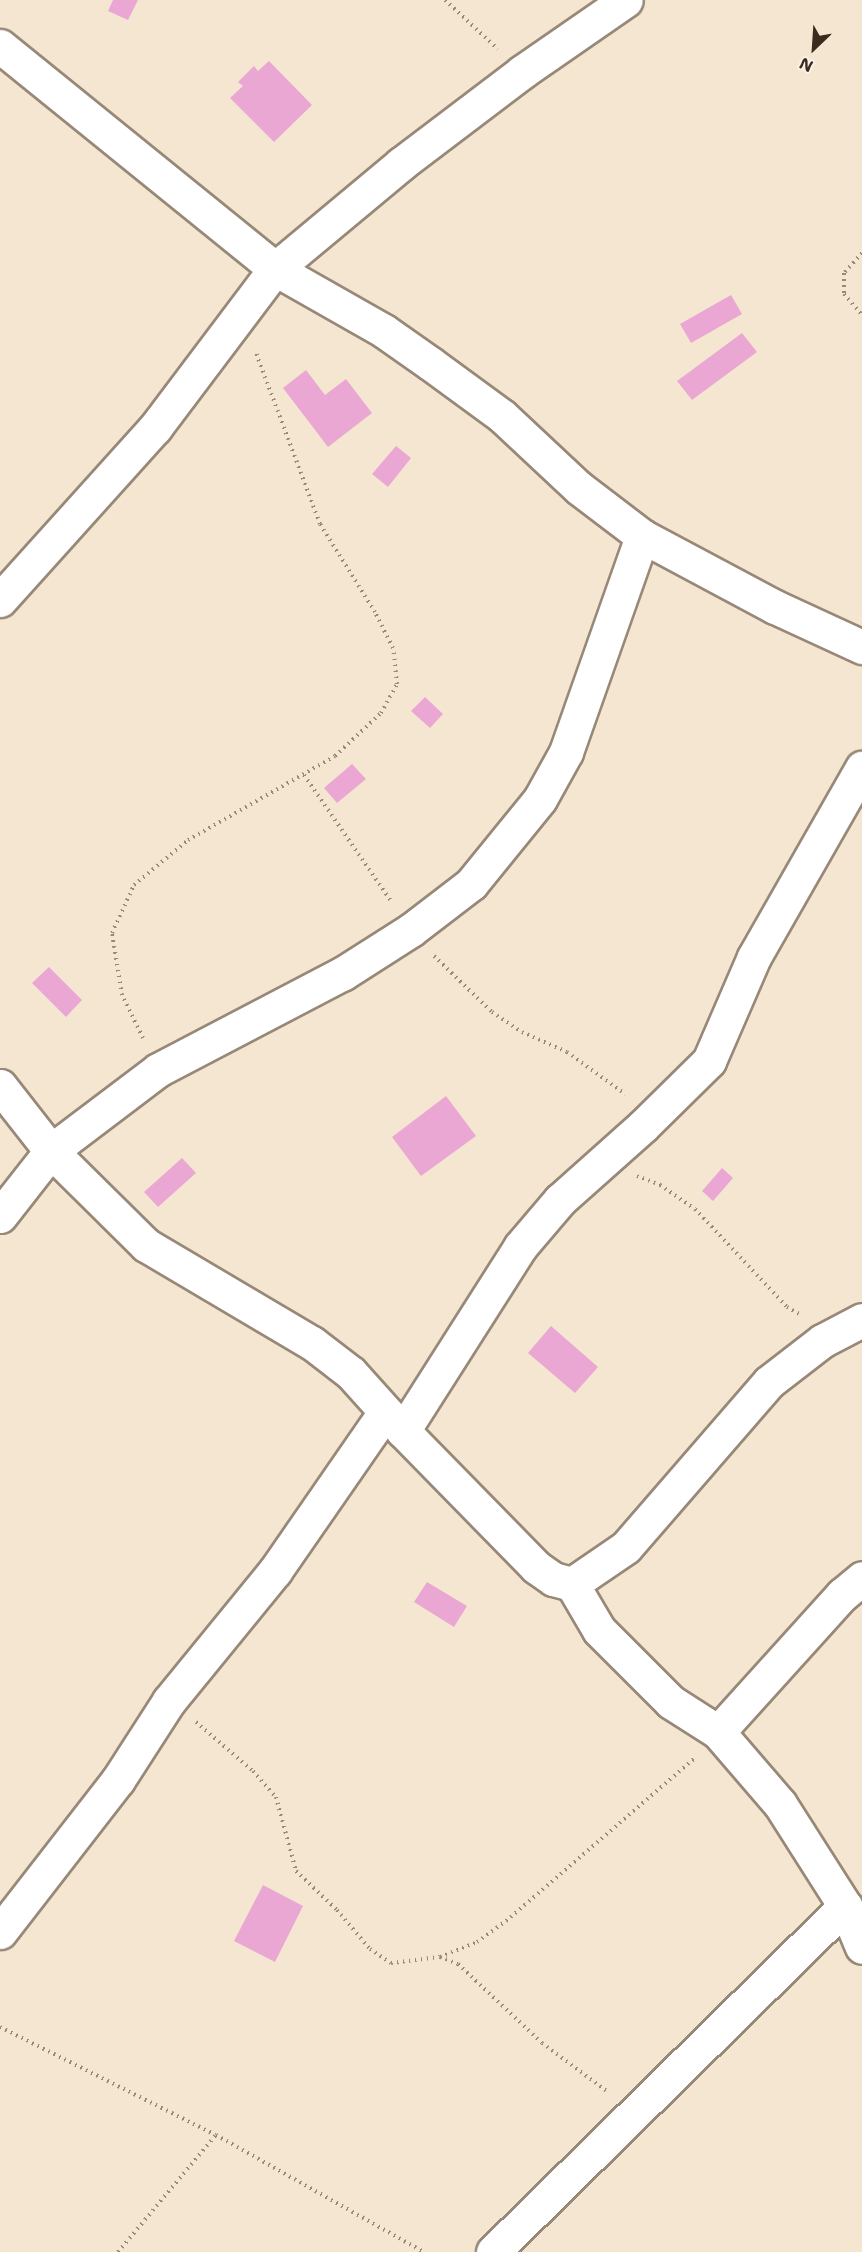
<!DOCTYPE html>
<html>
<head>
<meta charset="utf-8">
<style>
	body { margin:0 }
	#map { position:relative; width:862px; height:2252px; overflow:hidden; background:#f5e6d1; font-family:"Shantell Sans",sans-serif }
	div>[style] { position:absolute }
	.building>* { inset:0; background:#eba7d3 }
	.path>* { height:4px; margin-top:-2px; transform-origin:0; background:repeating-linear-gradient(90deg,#988878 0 1.5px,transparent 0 6px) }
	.roads { filter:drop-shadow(2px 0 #988878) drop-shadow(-2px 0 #988878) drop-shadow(0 2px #988878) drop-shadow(0 -2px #988878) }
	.street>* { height:33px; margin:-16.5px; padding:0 16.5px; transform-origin:16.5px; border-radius:16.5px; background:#fff }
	span { translate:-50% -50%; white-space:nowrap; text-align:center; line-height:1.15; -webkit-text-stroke:4.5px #f7f3e8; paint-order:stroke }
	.north { position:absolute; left:784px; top:18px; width:60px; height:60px; -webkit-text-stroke:4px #f7f3e8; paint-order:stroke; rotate:205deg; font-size:16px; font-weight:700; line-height:24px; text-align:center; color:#3b2a1e }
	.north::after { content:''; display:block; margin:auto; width:21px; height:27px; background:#3b2a1e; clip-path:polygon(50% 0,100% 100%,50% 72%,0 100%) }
</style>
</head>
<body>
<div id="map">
	<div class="building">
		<i style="clip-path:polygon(113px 0,138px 0,128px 20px,108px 11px)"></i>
		<i style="clip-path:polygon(269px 61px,312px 105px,274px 142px,230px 98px,243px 86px,238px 82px,254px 66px,258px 71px)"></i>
		<i style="clip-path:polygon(731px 295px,742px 314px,691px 343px,680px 324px)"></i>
		<i style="clip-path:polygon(742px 333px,757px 352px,692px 400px,677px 381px)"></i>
		<i style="clip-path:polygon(306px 370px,325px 395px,346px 379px,372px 413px,328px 447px,283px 388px)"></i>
		<i style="clip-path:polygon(396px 446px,411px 458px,388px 487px,372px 474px)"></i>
		<i style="clip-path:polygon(425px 697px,443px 714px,430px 728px,411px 711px)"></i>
		<i style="clip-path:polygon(352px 764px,366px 779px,337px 803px,324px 788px)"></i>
		<i style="clip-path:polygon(49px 967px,82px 1000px,66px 1017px,32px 983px)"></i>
		<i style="clip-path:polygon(446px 1096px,476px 1136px,421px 1176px,392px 1137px)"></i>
		<i style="clip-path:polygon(182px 1158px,196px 1173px,158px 1207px,144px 1192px)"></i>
		<i style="clip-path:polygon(722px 1168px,733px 1178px,713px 1201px,702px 1191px)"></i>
		<i style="clip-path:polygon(551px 1326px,598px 1367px,575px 1393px,528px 1353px)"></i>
		<i style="clip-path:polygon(427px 1582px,467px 1606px,454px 1627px,414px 1602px)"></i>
		<i style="clip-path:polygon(263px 1885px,303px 1906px,275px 1962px,234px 1941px)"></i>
	</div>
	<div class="path">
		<i style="left:445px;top:0;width:72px;rotate:42.8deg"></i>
		<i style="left:862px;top:253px;width:27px;rotate:132deg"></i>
		<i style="left:844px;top:273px;width:21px;rotate:90deg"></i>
		<i style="left:844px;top:294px;width:28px;rotate:49deg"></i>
		<i style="left:304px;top:775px;width:153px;rotate:55.4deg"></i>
		<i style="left:434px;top:956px;width:81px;rotate:44deg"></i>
		<i style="left:492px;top:1012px;width:36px;rotate:34deg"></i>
		<i style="left:522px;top:1032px;width:49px;rotate:24deg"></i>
		<i style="left:567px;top:1052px;width:72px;rotate:35.9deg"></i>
		<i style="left:143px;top:1038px;width:48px;rotate:-116deg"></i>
		<i style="left:122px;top:995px;width:63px;rotate:-99.2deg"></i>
		<i style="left:112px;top:933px;width:53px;rotate:-65.4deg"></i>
		<i style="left:134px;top:885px;width:70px;rotate:-39.8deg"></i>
		<i style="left:188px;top:840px;width:169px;rotate:-29.7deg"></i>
		<i style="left:335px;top:756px;width:63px;rotate:-43.1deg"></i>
		<i style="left:381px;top:713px;width:33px;rotate:-61deg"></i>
		<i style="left:397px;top:684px;width:36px;rotate:-96deg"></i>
		<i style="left:393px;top:648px;width:40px;rotate:-116.6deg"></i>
		<i style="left:375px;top:612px;width:104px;rotate:-122deg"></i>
		<i style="left:320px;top:524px;width:183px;rotate:-110.5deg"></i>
		<i style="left:637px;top:1176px;width:25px;rotate:21deg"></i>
		<i style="left:660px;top:1185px;width:42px;rotate:34.4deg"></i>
		<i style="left:695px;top:1209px;width:134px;rotate:46.8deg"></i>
		<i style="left:787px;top:1307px;width:16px;rotate:30deg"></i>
		<i style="left:196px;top:1722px;width:75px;rotate:40.7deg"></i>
		<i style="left:253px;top:1771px;width:35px;rotate:49deg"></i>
		<i style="left:276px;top:1797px;width:77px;rotate:74.9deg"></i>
		<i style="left:296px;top:1871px;width:57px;rotate:43.6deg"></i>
		<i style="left:337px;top:1910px;width:51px;rotate:49.8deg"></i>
		<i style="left:370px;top:1949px;width:25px;rotate:34deg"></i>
		<i style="left:391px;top:1963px;width:49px;rotate:-7deg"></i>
		<i style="left:440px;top:1957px;width:19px;rotate:21deg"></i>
		<i style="left:458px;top:1964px;width:115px;rotate:43.2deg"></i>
		<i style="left:542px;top:2043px;width:82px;rotate:36.6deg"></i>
		<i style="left:440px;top:1957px;width:40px;rotate:-22deg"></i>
		<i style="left:477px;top:1942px;width:36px;rotate:-36deg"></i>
		<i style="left:506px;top:1921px;width:250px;rotate:-40.8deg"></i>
		<i style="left:0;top:2027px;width:241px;rotate:26.6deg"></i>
		<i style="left:216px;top:2135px;width:239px;rotate:29.4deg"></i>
		<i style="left:118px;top:2252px;width:153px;rotate:-50.1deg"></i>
	</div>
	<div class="roads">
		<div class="street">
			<i style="left:0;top:46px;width:354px;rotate:39deg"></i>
			<i style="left:275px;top:269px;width:125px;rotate:29.6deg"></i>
			<i style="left:384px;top:331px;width:57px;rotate:35.1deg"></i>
			<i style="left:431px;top:364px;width:88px;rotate:36.2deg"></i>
			<i style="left:502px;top:416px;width:105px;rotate:43.1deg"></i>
			<i style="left:579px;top:488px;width:79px;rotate:37.3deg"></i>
			<i style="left:642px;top:536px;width:151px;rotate:28.1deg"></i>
			<i style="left:775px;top:607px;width:96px;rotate:24.7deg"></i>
			<i style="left:0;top:600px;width:232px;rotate:-48deg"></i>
			<i style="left:155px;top:428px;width:199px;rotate:-53deg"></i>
			<i style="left:275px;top:269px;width:164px;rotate:-39.8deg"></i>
			<i style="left:401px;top:164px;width:152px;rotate:-37.2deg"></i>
			<i style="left:522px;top:72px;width:126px;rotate:-34.7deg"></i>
			<i style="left:0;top:1086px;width:83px;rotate:51.9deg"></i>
			<i style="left:51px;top:1151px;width:134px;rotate:44.7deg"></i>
			<i style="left:146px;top:1245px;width:193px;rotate:30.6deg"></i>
			<i style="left:312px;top:1343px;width:49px;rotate:37.6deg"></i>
			<i style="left:351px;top:1373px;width:78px;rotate:48.1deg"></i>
			<i style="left:403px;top:1431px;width:190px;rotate:45.6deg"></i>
			<i style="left:536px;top:1567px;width:21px;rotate:35deg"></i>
			<i style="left:553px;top:1579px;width:20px;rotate:15deg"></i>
			<i style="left:572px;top:1584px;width:65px;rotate:-34.4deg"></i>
			<i style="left:626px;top:1547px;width:218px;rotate:-49.1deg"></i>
			<i style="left:769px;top:1382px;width:67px;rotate:-37.7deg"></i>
			<i style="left:822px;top:1341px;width:45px;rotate:-27.7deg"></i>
			<i style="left:0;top:1216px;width:83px;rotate:-51.9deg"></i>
			<i style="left:51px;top:1151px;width:134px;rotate:-37.1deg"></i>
			<i style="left:158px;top:1070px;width:208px;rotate:-27.6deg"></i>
			<i style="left:342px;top:974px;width:82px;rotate:-32.5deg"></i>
			<i style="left:411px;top:930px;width:76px;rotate:-37.5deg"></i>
			<i style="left:471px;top:884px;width:109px;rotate:-50.9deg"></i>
			<i style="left:540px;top:799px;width:54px;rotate:-61deg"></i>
			<i style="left:566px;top:752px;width:229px;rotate:-70.6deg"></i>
			<i style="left:403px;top:1431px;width:218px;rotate:-57.5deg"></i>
			<i style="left:520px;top:1247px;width:62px;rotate:-49.6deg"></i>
			<i style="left:560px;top:1200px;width:111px;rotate:-41.7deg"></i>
			<i style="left:643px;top:1126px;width:93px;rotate:-44.6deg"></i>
			<i style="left:709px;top:1061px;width:113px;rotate:-66.6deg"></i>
			<i style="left:754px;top:957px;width:218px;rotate:-60.3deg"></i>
			<i style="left:572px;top:1584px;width:53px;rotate:59.6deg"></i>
			<i style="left:599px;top:1630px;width:102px;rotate:45deg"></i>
			<i style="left:671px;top:1702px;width:56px;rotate:32.6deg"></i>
			<i style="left:718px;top:1732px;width:95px;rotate:49.3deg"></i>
			<i style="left:780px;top:1804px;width:121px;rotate:57.5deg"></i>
			<i style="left:845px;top:1906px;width:44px;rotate:67.5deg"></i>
			<i style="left:718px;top:1732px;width:185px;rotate:-47.9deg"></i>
			<i style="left:842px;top:1595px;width:26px;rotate:-40deg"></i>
			<i style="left:0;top:1932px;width:192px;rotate:-52.2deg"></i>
			<i style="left:118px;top:1780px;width:94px;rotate:-57.2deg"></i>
			<i style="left:169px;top:1701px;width:168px;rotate:-50.8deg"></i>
			<i style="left:275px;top:1571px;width:193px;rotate:-55.3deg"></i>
			<i style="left:493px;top:2252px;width:494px;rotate:-44.5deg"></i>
		</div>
	</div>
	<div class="north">N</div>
</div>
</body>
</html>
